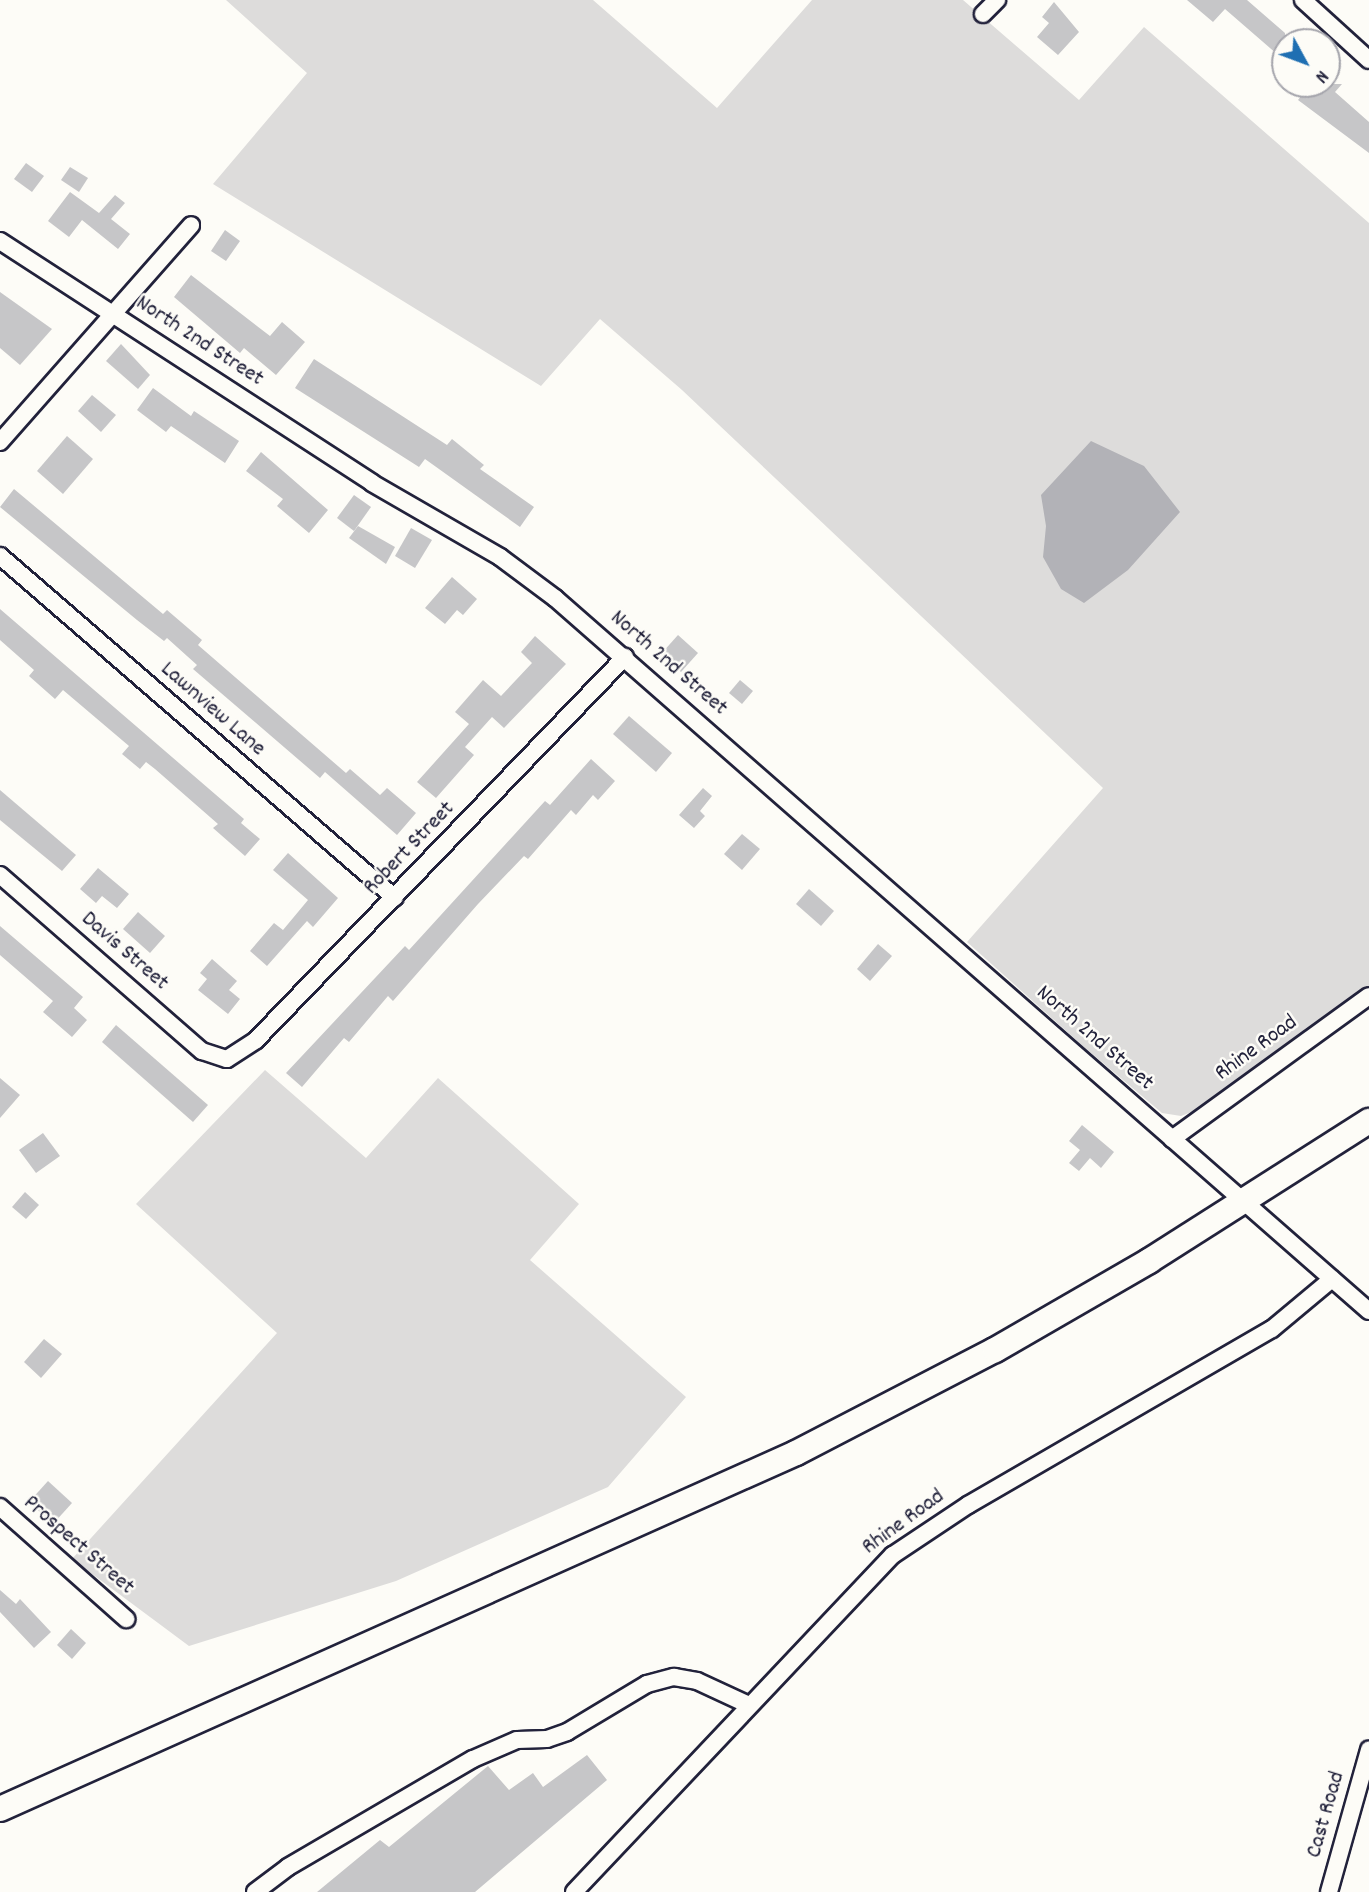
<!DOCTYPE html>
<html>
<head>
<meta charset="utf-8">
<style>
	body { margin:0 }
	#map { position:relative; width:1369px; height:1892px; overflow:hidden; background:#fdfcf7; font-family:Dekko,sans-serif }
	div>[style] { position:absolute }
	.green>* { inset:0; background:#dddcdb }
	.water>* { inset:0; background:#b2b2b7 }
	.building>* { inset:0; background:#c6c6c8 }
	.roads { filter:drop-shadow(2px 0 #22223b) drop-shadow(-2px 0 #22223b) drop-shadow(0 2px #22223b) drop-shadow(0 -2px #22223b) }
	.minor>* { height:16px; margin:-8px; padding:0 8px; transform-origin:8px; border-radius:8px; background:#fdfcf7 }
	.highway>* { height:24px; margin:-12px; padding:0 12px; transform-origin:12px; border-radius:12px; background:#fdfcf7 }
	span { translate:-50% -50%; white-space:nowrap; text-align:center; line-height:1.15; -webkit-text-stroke:5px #fdfcf7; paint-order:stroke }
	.street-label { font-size:23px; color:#22223b }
	.north { position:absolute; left:1271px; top:28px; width:70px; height:70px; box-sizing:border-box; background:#fdfcf7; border:2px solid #a5a5ac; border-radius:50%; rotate:131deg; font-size:19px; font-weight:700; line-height:28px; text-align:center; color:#22223b }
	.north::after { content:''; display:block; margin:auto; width:24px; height:32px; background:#1f6fb2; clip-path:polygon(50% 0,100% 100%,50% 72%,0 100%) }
</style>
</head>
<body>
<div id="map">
	<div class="green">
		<i style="clip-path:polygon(226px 0,593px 0,717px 108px,812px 0,963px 0,1079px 100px,1144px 27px,1369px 223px,1369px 988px,1214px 1103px,1181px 1116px,1162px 1113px,1084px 1047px,967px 942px,1103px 788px,682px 390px,600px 319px,541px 386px,213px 184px,307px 73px)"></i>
		<i style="clip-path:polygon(265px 1070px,366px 1158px,438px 1078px,579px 1204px,530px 1260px,686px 1397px,608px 1487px,396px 1581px,189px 1646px,72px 1559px,277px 1333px,136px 1204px)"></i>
	</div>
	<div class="water">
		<i style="clip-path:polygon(1091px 441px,1144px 466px,1180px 512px,1128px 570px,1084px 603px,1061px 589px,1043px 557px,1046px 526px,1041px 495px)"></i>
	</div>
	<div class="building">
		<i style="clip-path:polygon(1187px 0,1247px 0,1285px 33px,1285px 61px,1225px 9px,1213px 22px)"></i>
		<i style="clip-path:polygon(1054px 2px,1079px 32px,1058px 55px,1037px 37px,1049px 23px,1042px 17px)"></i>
		<i style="clip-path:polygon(1297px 84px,1342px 84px,1335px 92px,1369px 122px,1369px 153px,1298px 100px,1305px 91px)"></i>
		<i style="clip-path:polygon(26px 163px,44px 176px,32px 192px,14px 179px)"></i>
		<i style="clip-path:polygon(70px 167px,88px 178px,79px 192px,61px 180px)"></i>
		<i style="clip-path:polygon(70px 192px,99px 213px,115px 195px,125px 203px,111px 219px,130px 234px,118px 249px,82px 220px,69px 237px,48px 221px)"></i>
		<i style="clip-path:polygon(225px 230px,240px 241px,226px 261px,211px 251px)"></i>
		<i style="clip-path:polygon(191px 275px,270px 336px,282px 322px,305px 342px,276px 375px,244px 348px,240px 353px,174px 297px)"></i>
		<i style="clip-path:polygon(0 292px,52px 329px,20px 365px,0 348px)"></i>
		<i style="clip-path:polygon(121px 344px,150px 375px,138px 389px,106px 361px)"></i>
		<i style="clip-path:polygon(314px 359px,447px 445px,452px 439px,484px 465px,480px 469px,534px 507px,520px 527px,425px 459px,419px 467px,295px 388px)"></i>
		<i style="clip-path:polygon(153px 388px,191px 416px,194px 411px,239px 441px,225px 463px,171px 426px,166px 432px,137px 410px)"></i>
		<i style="clip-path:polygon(92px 395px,116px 415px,101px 432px,78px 411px)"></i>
		<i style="clip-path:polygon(67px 436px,93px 459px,63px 494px,37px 471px)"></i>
		<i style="clip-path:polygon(261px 452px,328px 510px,309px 533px,277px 506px,283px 499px,246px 471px)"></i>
		<i style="clip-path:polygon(14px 489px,163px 614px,167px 610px,202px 640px,198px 645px,346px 773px,350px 769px,380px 795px,387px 788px,416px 813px,397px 835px,325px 772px,320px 778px,193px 669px,197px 665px,167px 638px,164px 641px,137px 620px,0 507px)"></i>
		<i style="clip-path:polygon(354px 495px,371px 507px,354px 531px,337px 518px)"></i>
		<i style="clip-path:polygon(358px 526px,395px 547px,386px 564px,349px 538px)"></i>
		<i style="clip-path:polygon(411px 528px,432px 540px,415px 568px,395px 556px)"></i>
		<i style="clip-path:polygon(452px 577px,477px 599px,463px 615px,457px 610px,445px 624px,425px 608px)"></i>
		<i style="clip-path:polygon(0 609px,244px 819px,241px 823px,260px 839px,245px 856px,213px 828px,218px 824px,155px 769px,146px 762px,140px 769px,122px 754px,129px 746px,63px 690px,55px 699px,29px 676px,34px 670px,0 640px)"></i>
		<i style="clip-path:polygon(678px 635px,698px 653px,681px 672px,661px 654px)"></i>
		<i style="clip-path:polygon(535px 636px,566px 664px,504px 728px,492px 717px,465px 747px,474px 755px,436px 798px,417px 782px,469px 724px,455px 712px,483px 680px,501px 696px,532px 663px,521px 652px)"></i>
		<i style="clip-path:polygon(740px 680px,753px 691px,742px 704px,729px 693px)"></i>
		<i style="clip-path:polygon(629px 716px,672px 753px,656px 772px,613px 734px)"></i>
		<i style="clip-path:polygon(591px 759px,615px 781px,598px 800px,593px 795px,576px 815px,571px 810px,528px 859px,524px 856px,478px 904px,393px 1001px,388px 996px,349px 1042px,344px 1038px,302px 1087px,286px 1073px,405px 946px,409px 950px,545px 801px,550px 805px)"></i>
		<i style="clip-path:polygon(703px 788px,712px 796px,700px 811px,705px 816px,694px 828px,679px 815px)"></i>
		<i style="clip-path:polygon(0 790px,76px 855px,62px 871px,0 820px)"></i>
		<i style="clip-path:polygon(742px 834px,760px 849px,742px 870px,724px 854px)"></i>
		<i style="clip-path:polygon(288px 853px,338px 898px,313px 927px,307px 921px,267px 966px,250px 951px,274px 923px,283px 930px,308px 900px,273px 870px)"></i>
		<i style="clip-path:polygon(98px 868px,129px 894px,117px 908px,102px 896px,96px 903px,80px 889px)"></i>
		<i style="clip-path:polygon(809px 889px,834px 911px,821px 926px,796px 904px)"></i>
		<i style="clip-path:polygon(138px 912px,165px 936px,150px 953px,123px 929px)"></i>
		<i style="clip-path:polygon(0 926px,83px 997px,74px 1008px,87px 1020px,72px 1037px,43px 1012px,53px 1001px,0 955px)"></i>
		<i style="clip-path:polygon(878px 944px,892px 956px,870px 981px,857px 969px)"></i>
		<i style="clip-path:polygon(212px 959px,237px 981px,229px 990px,240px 999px,228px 1014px,198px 990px,207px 979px,200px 973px)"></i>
		<i style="clip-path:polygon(116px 1025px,208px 1105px,193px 1122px,102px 1042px)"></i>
		<i style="clip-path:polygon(0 1078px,20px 1095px,0 1118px)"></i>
		<i style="clip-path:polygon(1082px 1125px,1114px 1152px,1101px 1168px,1090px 1158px,1079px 1171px,1069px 1163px,1080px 1150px,1069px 1141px)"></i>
		<i style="clip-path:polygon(43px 1133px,60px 1156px,36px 1173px,19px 1150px)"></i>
		<i style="clip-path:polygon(25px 1192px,39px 1205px,26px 1219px,12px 1207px)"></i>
		<i style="clip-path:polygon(44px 1339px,62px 1354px,41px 1378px,24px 1362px)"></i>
		<i style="clip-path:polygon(48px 1481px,72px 1503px,53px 1524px,29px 1502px)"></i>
		<i style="clip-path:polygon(0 1590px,16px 1604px,20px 1599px,51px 1632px,34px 1648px,0 1612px)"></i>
		<i style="clip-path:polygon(71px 1629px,86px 1643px,72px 1659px,57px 1645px)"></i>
		<i style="clip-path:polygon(587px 1755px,607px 1780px,475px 1892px,317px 1892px,380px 1840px,389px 1847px,488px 1766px,509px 1790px,533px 1773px,543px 1787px)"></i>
	</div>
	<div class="roads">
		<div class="minor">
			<i style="left:1303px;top:0;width:89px;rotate:42.3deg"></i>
			<i style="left:983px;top:14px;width:20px;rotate:-45deg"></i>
			<i style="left:0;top:241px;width:444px;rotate:33deg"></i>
			<i style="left:372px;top:483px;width:148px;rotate:30deg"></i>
			<i style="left:500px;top:557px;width:69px;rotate:36.7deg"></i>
			<i style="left:555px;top:598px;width:1082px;rotate:41.22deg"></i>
			<i style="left:0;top:442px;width:289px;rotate:-48.6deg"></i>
			<i style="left:0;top:556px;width:522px;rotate:40.89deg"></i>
			<i style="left:0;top:875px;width:268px;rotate:41.1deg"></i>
			<i style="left:202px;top:1051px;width:26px;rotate:18deg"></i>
			<i style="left:227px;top:1059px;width:35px;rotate:-33deg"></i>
			<i style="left:256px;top:1040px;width:532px;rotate:-46.07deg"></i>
			<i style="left:1172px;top:1139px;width:243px;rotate:-36deg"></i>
			<i style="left:0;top:1507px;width:169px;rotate:41.6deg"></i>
			<i style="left:255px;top:1892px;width:41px;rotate:-37.1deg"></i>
			<i style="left:288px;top:1867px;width:214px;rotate:-30.3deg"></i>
			<i style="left:473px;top:1759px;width:48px;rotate:-23.4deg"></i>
			<i style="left:517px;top:1740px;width:30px;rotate:-2deg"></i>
			<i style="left:547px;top:1739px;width:21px;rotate:-19deg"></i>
			<i style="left:567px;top:1732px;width:93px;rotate:-31deg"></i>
			<i style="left:647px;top:1684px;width:28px;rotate:-15deg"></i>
			<i style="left:674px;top:1677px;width:23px;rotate:10deg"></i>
			<i style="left:697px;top:1681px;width:57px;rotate:24.8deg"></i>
			<i style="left:574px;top:1892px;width:464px;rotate:-46.6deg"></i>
			<i style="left:893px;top:1555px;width:90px;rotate:-33.7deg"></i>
			<i style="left:968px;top:1505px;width:351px;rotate:-30.1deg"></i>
			<i style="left:1272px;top:1329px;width:78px;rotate:-39.8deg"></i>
			<i style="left:1329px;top:1892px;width:148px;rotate:-74.3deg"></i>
		</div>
		<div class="highway">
			<i style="left:0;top:1809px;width:872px;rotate:-24.1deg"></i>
			<i style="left:796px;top:1453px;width:224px;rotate:-27.4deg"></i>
			<i style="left:995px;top:1350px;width:178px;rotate:-30deg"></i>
			<i style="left:1149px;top:1261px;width:261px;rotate:-32.5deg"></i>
		</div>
	</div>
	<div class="street-label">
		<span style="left:199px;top:342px;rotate:33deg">North 2nd Street</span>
		<span style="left:668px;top:664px;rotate:41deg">North 2nd Street</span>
		<span style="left:212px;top:710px;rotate:41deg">Lawnview Lane</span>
		<span style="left:410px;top:849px;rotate:-46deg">Robert Street</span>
		<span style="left:124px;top:952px;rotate:41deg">Davis Street</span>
		<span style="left:1094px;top:1039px;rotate:41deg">North 2nd Street</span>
		<span style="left:1257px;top:1049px;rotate:-36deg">Rhine Road</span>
		<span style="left:904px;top:1523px;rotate:-36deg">Rhine Road</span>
		<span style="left:78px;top:1546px;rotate:41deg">Prospect Street</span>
		<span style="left:1327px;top:1815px;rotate:-74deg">Cast Road</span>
	</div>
	<div class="north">N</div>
</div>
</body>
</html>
